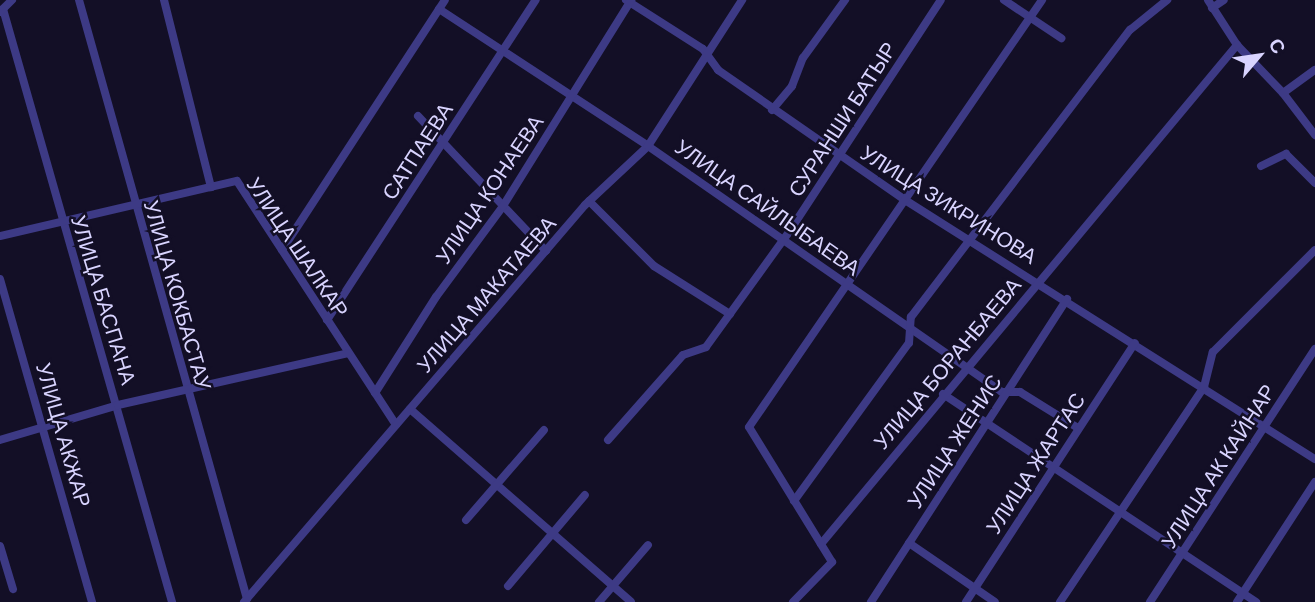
<!DOCTYPE html>
<html>
<head>
<meta charset="utf-8">
<style>
	body { margin:0 }
	#map { position:relative; width:1315px; height:602px; overflow:hidden; background:#130f26; font-family:Barlow,sans-serif }
	div>[style] { position:absolute }
	.minor>* { height:8px; margin:-4px; padding:0 4px; transform-origin:4px; border-radius:4px; background:#3d3a85 }
	span { translate:-50% -50%; white-space:nowrap; text-align:center; line-height:1.15; -webkit-text-stroke:5px #130f26; paint-order:stroke }
	.street-label { font-size:21px; color:#d9d4ff }
	.north { position:absolute; left:1224px; top:21px; width:70px; height:70px; -webkit-text-stroke:5px #130f26; paint-order:stroke; rotate:61deg; font-size:19px; font-weight:700; line-height:28px; text-align:center; color:#d9d4ff }
	.north::after { content:''; display:block; margin:auto; width:24px; height:32px; background:#d9d4ff; clip-path:polygon(50% 0,100% 100%,50% 72%,0 100%) }
</style>
</head>
<body>
<div id="map">
	<div class="minor">
		<i style="left:79px;top:0;width:622px;rotate:74.33deg"></i>
		<i style="left:164px;top:0;width:193px;rotate:75.9deg"></i>
		<i style="left:626px;top:0;width:91px;rotate:32.5deg"></i>
		<i style="left:703px;top:49px;width:26px;rotate:54deg"></i>
		<i style="left:718px;top:70px;width:228px;rotate:34.8deg"></i>
		<i style="left:905px;top:200px;width:485px;rotate:32.3deg"></i>
		<i style="left:1004px;top:0;width:69px;rotate:33.7deg"></i>
		<i style="left:1208px;top:0;width:54px;rotate:57.2deg"></i>
		<i style="left:1237px;top:45px;width:66px;rotate:46.2deg"></i>
		<i style="left:1283px;top:93px;width:53px;rotate:52.7deg"></i>
		<i style="left:1212px;top:8px;width:14px;rotate:-34deg"></i>
		<i style="left:3px;top:9px;width:617px;rotate:74.09deg"></i>
		<i style="left:439px;top:9px;width:250px;rotate:33.2deg"></i>
		<i style="left:648px;top:146px;width:431px;rotate:34.8deg"></i>
		<i style="left:1002px;top:392px;width:18px"></i>
		<i style="left:1020px;top:392px;width:68px;rotate:31.8deg"></i>
		<i style="left:0;top:12px;width:17px;rotate:-45deg"></i>
		<i style="left:1283px;top:93px;width:39px;rotate:-36deg"></i>
		<i style="left:772px;top:110px;width:31px;rotate:-50deg"></i>
		<i style="left:792px;top:86px;width:30px;rotate:-69deg"></i>
		<i style="left:803px;top:58px;width:72px;rotate:-54.1deg"></i>
		<i style="left:418px;top:116px;width:186px;rotate:46.5deg"></i>
		<i style="left:1261px;top:166px;width:28px;rotate:-26deg"></i>
		<i style="left:1286px;top:154px;width:41px;rotate:45deg"></i>
		<i style="left:589px;top:201px;width:92px;rotate:45deg"></i>
		<i style="left:654px;top:266px;width:90px;rotate:32.3deg"></i>
		<i style="left:0;top:236px;width:243px;rotate:-13.1deg"></i>
		<i style="left:237px;top:181px;width:291px;rotate:56.9deg"></i>
		<i style="left:282px;top:250px;width:298px;rotate:-56.9deg"></i>
		<i style="left:0;top:279px;width:336px;rotate:74.1deg"></i>
		<i style="left:327px;top:320px;width:382px;rotate:-56.9deg"></i>
		<i style="left:375px;top:393px;width:114px;rotate:-57.6deg"></i>
		<i style="left:436px;top:297px;width:113px;rotate:-53.6deg"></i>
		<i style="left:503px;top:206px;width:243px;rotate:-58.1deg"></i>
		<i style="left:943px;top:394px;width:376px;rotate:33.6deg"></i>
		<i style="left:410px;top:409px;width:293px;rotate:41.1deg"></i>
		<i style="left:0;top:440px;width:123px;rotate:-16.5deg"></i>
		<i style="left:118px;top:405px;width:236px;rotate:-12.7deg"></i>
		<i style="left:608px;top:440px;width:113px;rotate:-48.6deg"></i>
		<i style="left:683px;top:355px;width:24px;rotate:-19deg"></i>
		<i style="left:706px;top:347px;width:142px;rotate:-54.2deg"></i>
		<i style="left:789px;top:232px;width:277px;rotate:-56.8deg"></i>
		<i style="left:794px;top:501px;width:195px;rotate:-54deg"></i>
		<i style="left:909px;top:343px;width:26px;rotate:-86deg"></i>
		<i style="left:911px;top:317px;width:361px;rotate:-52.7deg"></i>
		<i style="left:1130px;top:30px;width:48px;rotate:-39deg"></i>
		<i style="left:466px;top:520px;width:119px;rotate:-49.1deg"></i>
		<i style="left:909px;top:543px;width:104px;rotate:34.5deg"></i>
		<i style="left:821px;top:544px;width:650px;rotate:-50.18deg"></i>
		<i style="left:0;top:546px;width:45px;rotate:73.2deg"></i>
		<i style="left:508px;top:586px;width:119px;rotate:-49.8deg"></i>
		<i style="left:244px;top:602px;width:523px;rotate:-49.34deg"></i>
		<i style="left:585px;top:205px;width:86px;rotate:-43.1deg"></i>
		<i style="left:648px;top:146px;width:174px;rotate:-57.2deg"></i>
		<i style="left:599px;top:602px;width:75px;rotate:-49.3deg"></i>
		<i style="left:793px;top:602px;width:56px;rotate:-45.7deg"></i>
		<i style="left:832px;top:562px;width:158px;rotate:-121.6deg"></i>
		<i style="left:749px;top:427px;width:518px;rotate:-55.54deg"></i>
		<i style="left:871px;top:602px;width:361px;rotate:-57.1deg"></i>
		<i style="left:966px;top:602px;width:309px;rotate:-56.9deg"></i>
		<i style="left:1060px;top:602px;width:259px;rotate:-56.2deg"></i>
		<i style="left:1204px;top:387px;width:36px;rotate:-76deg"></i>
		<i style="left:1213px;top:352px;width:144px;rotate:-45deg"></i>
		<i style="left:1150px;top:602px;width:302px;rotate:-56.9deg"></i>
		<i style="left:1237px;top:602px;width:143px;rotate:-57deg"></i>
	</div>
	<div class="street-label">
		<span style="left:842px;top:119px;rotate:-57deg">СУРАНШИ БАТЫР</span>
		<span style="left:417px;top:151px;rotate:-57deg">САТПАЕВА</span>
		<span style="left:489px;top:189px;rotate:-56deg">УЛИЦА КОНАЕВА</span>
		<span style="left:949px;top:204px;rotate:32deg">УЛИЦА ЗИКРИНОВА</span>
		<span style="left:768px;top:207px;rotate:35deg">УЛИЦА САЙЛЫБАЕВА</span>
		<span style="left:298px;top:247px;rotate:56deg">УЛИЦА ШАЛКАР</span>
		<span style="left:486px;top:294px;rotate:-49deg">УЛИЦА МАКАТАЕВА</span>
		<span style="left:178px;top:295px;rotate:74deg">УЛИЦА КОКБАСТАУ</span>
		<span style="left:104px;top:300px;rotate:73deg">УЛИЦА БАСПАНА</span>
		<span style="left:947px;top:363px;rotate:-50deg">УЛИЦА БОРАНБАЕВА</span>
		<span style="left:64px;top:435px;rotate:74deg">УЛИЦА АКЖАР</span>
		<span style="left:954px;top:441px;rotate:-57deg">УЛИЦА ЖЕНИС</span>
		<span style="left:1035px;top:463px;rotate:-57deg">УЛИЦА ЖАРТАС</span>
		<span style="left:1218px;top:466px;rotate:-57deg">УЛИЦА АК КАЙНАР</span>
	</div>
	<div class="north">С</div>
</div>
</body>
</html>
